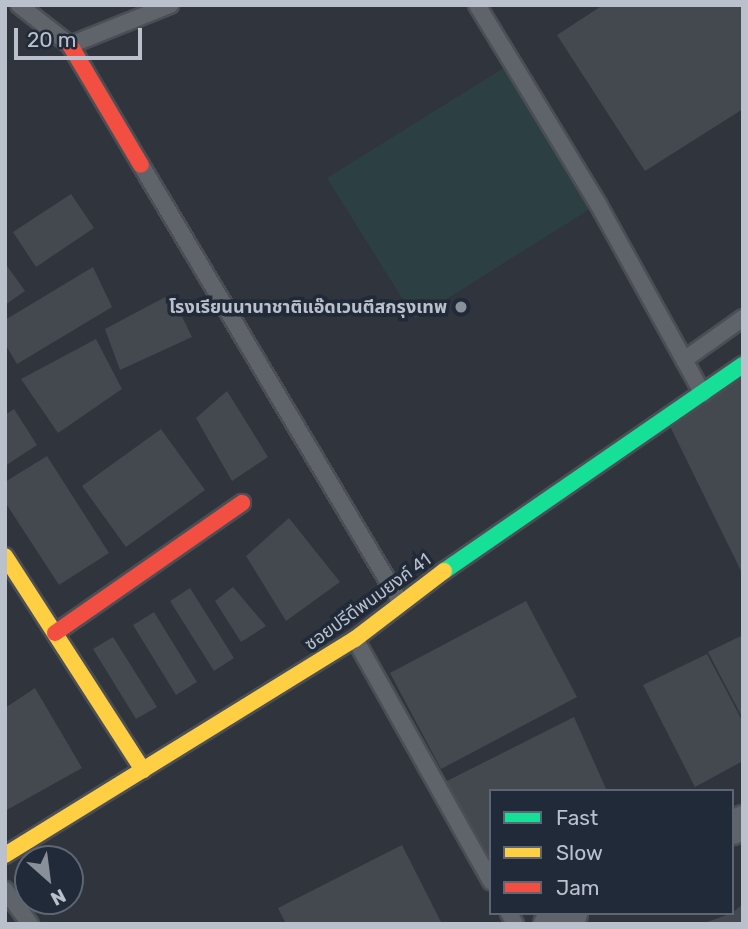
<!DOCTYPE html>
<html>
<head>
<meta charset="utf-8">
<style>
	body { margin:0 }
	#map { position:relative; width:748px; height:929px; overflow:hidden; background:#2f343d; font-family:Rubik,"Noto Sans Thai",sans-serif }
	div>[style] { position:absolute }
	.green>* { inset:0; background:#2c3f43 }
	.building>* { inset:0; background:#444950 }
	.roads { filter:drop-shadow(2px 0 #4b4f55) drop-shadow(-2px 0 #4b4f55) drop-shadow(0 2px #4b4f55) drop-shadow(0 -2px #4b4f55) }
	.lane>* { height:16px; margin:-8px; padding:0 8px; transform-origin:8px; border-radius:8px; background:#5f636a }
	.street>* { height:33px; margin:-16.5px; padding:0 16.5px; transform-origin:16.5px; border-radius:16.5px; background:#5f636a }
	.fast>* { height:16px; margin:-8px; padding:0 8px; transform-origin:8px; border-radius:8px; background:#16e098 }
	.slow>* { height:16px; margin:-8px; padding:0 8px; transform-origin:8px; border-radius:8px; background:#ffcf43 }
	.jam>* { height:16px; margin:-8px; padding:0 8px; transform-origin:8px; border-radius:8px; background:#f24e42 }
	.dots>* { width:19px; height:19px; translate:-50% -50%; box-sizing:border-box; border:4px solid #212a38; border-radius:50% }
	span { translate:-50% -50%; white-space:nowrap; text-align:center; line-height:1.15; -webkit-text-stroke:7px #212a38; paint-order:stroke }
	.poi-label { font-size:18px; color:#bac1cc; font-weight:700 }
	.right { translate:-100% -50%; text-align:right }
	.street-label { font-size:18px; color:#bac1cc }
	.frame { position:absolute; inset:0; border:7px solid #bac1cc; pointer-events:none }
	.legend { position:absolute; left:489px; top:789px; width:245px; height:126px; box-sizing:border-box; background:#212a38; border:2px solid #5e6673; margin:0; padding:9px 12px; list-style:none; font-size:21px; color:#bac1cc }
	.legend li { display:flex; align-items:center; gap:14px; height:35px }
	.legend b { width:35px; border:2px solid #5e6673 }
	.north { position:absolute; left:14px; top:845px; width:70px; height:70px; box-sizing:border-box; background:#212a38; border:2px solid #5e6673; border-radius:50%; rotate:152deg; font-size:19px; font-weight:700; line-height:28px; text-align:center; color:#bac1cc }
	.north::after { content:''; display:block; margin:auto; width:24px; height:32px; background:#89909a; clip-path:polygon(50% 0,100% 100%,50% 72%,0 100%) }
	.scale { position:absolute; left:14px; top:28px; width:128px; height:32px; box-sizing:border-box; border:4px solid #bac1cc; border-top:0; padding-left:9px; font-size:21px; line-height:24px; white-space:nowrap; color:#bac1cc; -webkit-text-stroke:5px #212a38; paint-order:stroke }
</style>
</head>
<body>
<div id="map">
	<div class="green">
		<i style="clip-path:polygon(510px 64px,598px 204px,415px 319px,327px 178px)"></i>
	</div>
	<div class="building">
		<i style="clip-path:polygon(603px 5px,743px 5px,743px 109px,645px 171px,557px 35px)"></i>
		<i style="clip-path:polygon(71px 194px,94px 228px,36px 267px,13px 232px)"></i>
		<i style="clip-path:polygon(5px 263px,25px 291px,5px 305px)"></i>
		<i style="clip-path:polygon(93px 267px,112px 307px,17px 364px,5px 344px,5px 320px)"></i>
		<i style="clip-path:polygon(171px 294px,192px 337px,120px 370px,105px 329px)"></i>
		<i style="clip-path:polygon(96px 339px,122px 389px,58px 433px,21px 379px)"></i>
		<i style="clip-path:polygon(743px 370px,743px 575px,666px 418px)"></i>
		<i style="clip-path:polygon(227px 391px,268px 457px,232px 481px,196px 418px)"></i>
		<i style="clip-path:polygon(14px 409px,37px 445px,5px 466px,5px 415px)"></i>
		<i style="clip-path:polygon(161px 429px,205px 490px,126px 547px,82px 486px)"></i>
		<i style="clip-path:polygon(47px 456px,109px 553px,59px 585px,5px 502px,5px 482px)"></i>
		<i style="clip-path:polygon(289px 518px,340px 582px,286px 621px,246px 556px)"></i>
		<i style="clip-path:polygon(233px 587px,266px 626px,241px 642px,215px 601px)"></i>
		<i style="clip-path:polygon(190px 588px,234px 658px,214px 671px,170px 601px)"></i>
		<i style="clip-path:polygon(526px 601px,577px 697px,441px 769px,390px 673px)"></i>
		<i style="clip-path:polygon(154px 612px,197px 682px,176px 695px,133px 625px)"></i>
		<i style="clip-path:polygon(743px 635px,743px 719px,708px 652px)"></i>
		<i style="clip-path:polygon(113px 637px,157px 707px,136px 719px,93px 649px)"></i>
		<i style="clip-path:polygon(707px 654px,743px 722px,743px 761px,695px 787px,643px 685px)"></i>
		<i style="clip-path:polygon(35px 688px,82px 768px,5px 811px,5px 708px)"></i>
		<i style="clip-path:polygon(574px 717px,607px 791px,491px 791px,491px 881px,437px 786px)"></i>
		<i style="clip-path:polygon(402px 845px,442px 924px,286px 924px,278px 908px)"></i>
		<i style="clip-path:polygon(743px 904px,743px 924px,702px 924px,732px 913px)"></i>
	</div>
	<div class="roads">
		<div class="lane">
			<i style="left:19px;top:5px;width:65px;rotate:38.1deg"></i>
			<i style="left:70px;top:45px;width:108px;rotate:-21.8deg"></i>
			<i style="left:477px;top:5px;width:233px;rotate:58.7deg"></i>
			<i style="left:598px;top:204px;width:217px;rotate:61.1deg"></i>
			<i style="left:141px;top:165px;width:509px;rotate:59.31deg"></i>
			<i style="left:684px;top:360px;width:72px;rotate:-35.4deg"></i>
			<i style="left:355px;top:639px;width:278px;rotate:60.7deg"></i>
			<i style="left:5px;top:890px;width:42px;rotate:53.7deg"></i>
			<i style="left:509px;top:913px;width:13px;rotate:61deg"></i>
		</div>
		<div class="street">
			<i style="left:732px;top:827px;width:12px;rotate:-24deg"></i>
			<i style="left:550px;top:924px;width:23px;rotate:-29deg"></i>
		</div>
		<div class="fast">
			<i style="left:444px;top:571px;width:363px;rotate:-34.6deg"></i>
		</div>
		<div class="slow">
			<i style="left:5px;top:556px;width:255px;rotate:57.2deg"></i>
			<i style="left:5px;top:855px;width:411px;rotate:-31.7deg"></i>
			<i style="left:355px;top:639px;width:112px;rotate:-37.4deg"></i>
		</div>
		<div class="jam">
			<i style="left:70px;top:45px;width:139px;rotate:59.4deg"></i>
			<i style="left:55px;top:633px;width:228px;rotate:-34.8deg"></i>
		</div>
	</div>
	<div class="dots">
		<i style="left:461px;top:307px;background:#89909a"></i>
	</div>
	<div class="poi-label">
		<span class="right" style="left:447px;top:307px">โรงเรียนนานาชาติแอ๊ดเวนตีสกรุงเทพ</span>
	</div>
	<div class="street-label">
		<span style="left:368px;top:602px;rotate:-36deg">ซอยปรีดีพนมยงค์ 41</span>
	</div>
	<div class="frame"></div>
	<ul class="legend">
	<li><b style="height:9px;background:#16e098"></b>Fast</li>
	<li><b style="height:9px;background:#ffcf43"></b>Slow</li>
	<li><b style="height:9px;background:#f24e42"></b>Jam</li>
	</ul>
	<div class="north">N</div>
	<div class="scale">20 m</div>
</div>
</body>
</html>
